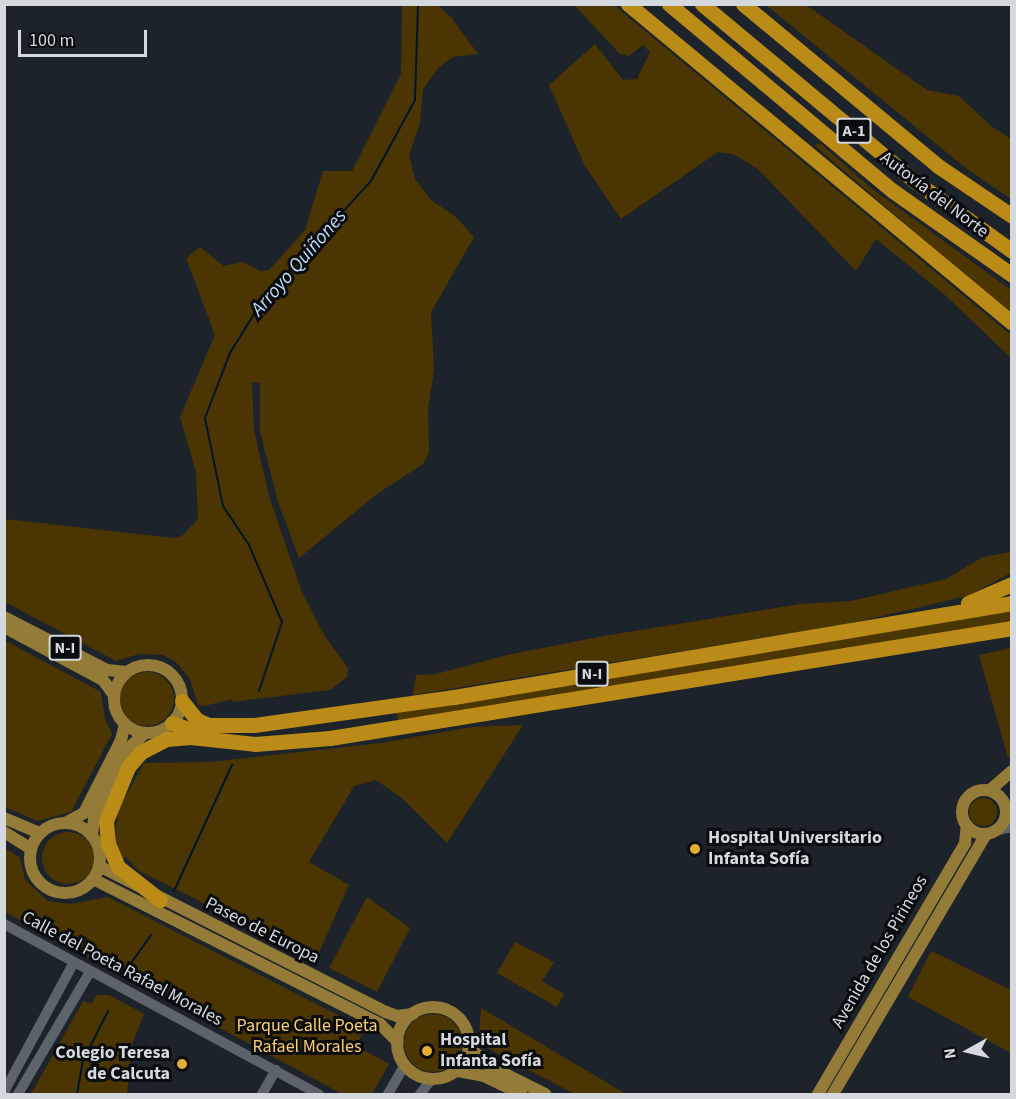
<!DOCTYPE html>
<html>
<head>
<meta charset="utf-8">
<style>
	body { margin:0 }
	#map { position:relative; width:1016px; height:1099px; overflow:hidden; background:#1d232a; font-family:"Source Sans 3",sans-serif }
	div>[style] { position:absolute }
	.green>* { inset:0; background:#4b3603 }
	.round { border-radius:50% }
	.stream>* { height:2px; margin:-1px; padding:0 1px; transform-origin:1px; border-radius:1px; background:#00142b }
	.minor>* { height:10px; margin:-5px; padding:0 5px; transform-origin:5px; border-radius:5px; background:#5c636b }
	.major>* { height:12px; margin:-6px; padding:0 6px; transform-origin:6px; border-radius:6px; background:#947b38 }
	.major>.ring { margin:-6px; padding:0; box-sizing:content-box; background:none; border:12px solid #947b38; border-radius:50% }
	.highway>* { height:15px; margin:-7.5px; padding:0 7.5px; transform-origin:7.5px; border-radius:7.5px; background:#ba8b16 }
	.dots>* { width:16px; height:16px; translate:-50% -50%; box-sizing:border-box; border:3px solid #0a0c0f; border-radius:50% }
	span { translate:-50% -50%; white-space:nowrap; text-align:center; line-height:1.15; -webkit-text-stroke:6px #0a0c0f; paint-order:stroke }
	.shield-label span { padding:2px 4px; background:#0a0c0f; border:2px solid; border-radius:4px; -webkit-text-stroke-width:0 }
	.shield-label { font-size:16px; color:#d4d9dd; font-weight:700 }
	.street-label { font-size:18px; color:#d4d9dd }
	.poi-label { font-size:18px; color:#d4d9dd; font-weight:700 }
	.left { translate:0 -50%; text-align:left }
	.right { translate:-100% -50%; text-align:right }
	.park-label { font-size:18px; color:#fcce70 }
	.water-label { font-size:20px; color:#bfdbf8; font-style:italic }
	.frame { position:absolute; inset:0; border:6px solid #d4d9dd; pointer-events:none }
	.north { position:absolute; left:938px; top:1021px; width:60px; height:60px; -webkit-text-stroke:4px #0a0c0f; paint-order:stroke; rotate:262deg; font-size:16px; font-weight:700; line-height:24px; text-align:center; color:#d4d9dd }
	.north::after { content:''; display:block; margin:auto; width:21px; height:27px; background:#d4d9dd; clip-path:polygon(50% 0,100% 100%,50% 72%,0 100%) }
	.scale { position:absolute; left:18px; top:30px; width:129px; height:27px; box-sizing:border-box; border:3px solid #d4d9dd; border-top:0; padding-left:8px; font-size:18px; line-height:21px; white-space:nowrap; color:#d4d9dd; -webkit-text-stroke:4px #0a0c0f; paint-order:stroke }
</style>
</head>
<body>
<div id="map">
	<div class="green">
		<i style="clip-path:polygon(402px 5px,437px 5px,451px 17px,478px 54px,453px 57px,439px 67px,423px 89px,420px 123px,409px 155px,415px 179px,431px 200px,456px 217px,474px 237px,431px 312px,434px 370px,428px 409px,429px 453px,423px 464px,377px 494px,299px 558px,278px 502px,260px 432px,260px 383px,252px 382px,254px 430px,269px 496px,301px 590px,324px 635px,348px 668px,347px 677px,330px 690px,232px 702px,233px 699px,204px 706px,198px 705px,190px 679px,176px 662px,163px 655px,139px 654px,116px 661px,5px 602px,5px 519px,174px 538px,182px 536px,198px 519px,196px 472px,180px 417px,215px 335px,186px 258px,200px 247px,224px 266px,243px 262px,260px 271px,269px 270px,305px 230px,323px 171px,352px 171px,401px 74px)"></i>
		<i style="clip-path:polygon(574px 5px,614px 5px,1011px 335px,1011px 358px,945px 295px,876px 239px,856px 271px,758px 169px,733px 154px,718px 152px,621px 219px,585px 166px,549px 85px,595px 44px,623px 80px,637px 79px,650px 52px,643px 45px,629px 56px,620px 54px)"></i>
		<i style="clip-path:polygon(766px 5px,806px 5px,927px 90px,959px 96px,991px 126px,1011px 139px,1011px 199px,967px 169px)"></i>
		<i style="clip-path:polygon(820px 143px,871px 188px,1011px 290px,1011px 315px,814px 145px)"></i>
		<i style="clip-path:polygon(1011px 552px,1011px 573px,967px 596px,848px 624px,413px 695px,416px 675px,436px 674px,507px 655px,604px 636px,800px 604px,851px 601px,946px 579px,983px 557px)"></i>
		<i style="clip-path:polygon(1011px 611px,1011px 622px,399px 723px,396px 713px)"></i>
		<i style="clip-path:polygon(4px 640px,101px 692px,105px 719px,112px 734px,71px 812px,37px 821px,5px 807px)"></i>
		<i style="clip-path:polygon(1011px 648px,1012px 755px,1008px 758px,979px 655px)"></i>
		<i class="round" style="left:120px;top:672px;width:54px;height:54px"></i>
		<i style="clip-path:polygon(523px 725px,447px 843px,403px 799px,376px 780px,354px 786px,309px 862px,349px 885px,316px 959px,139px 871px,126px 857px,121px 858px,115px 841px,118px 810px,144px 763px,210px 762px,381px 743px,472px 727px)"></i>
		<i class="round" style="left:969px;top:798px;width:28px;height:28px"></i>
		<i class="round" style="left:42px;top:832px;width:52px;height:52px"></i>
		<i style="clip-path:polygon(5px 848px,20px 858px,25px 880px,48px 901px,71px 904px,108px 897px,363px 1028px,358px 1047px,389px 1064px,372px 1094px,342px 1094px,5px 912px)"></i>
		<i style="clip-path:polygon(367px 897px,410px 928px,377px 992px,329px 968px)"></i>
		<i style="clip-path:polygon(515px 942px,554px 962px,542px 981px,564px 994px,557px 1007px,497px 973px)"></i>
		<i style="clip-path:polygon(931px 951px,1011px 990px,1011px 1053px,908px 997px)"></i>
		<i style="clip-path:polygon(97px 995px,109px 995px,144px 1014px,132px 1044px,127px 1094px,31px 1094px,83px 1001px,91px 1004px)"></i>
		<i style="clip-path:polygon(481px 1008px,626px 1094px,575px 1094px,498px 1054px,482px 1044px,479px 1037px)"></i>
		<i class="round" style="left:404px;top:1014px;width:58px;height:58px"></i>
	</div>
	<div class="stream">
		<i style="left:259px;top:691px;width:73px;rotate:-71.6deg"></i>
		<i style="left:282px;top:622px;width:84px;rotate:-113.2deg"></i>
		<i style="left:249px;top:545px;width:47px;rotate:-123.7deg"></i>
		<i style="left:223px;top:506px;width:90px;rotate:-101.6deg"></i>
		<i style="left:205px;top:418px;width:70px;rotate:-69deg"></i>
		<i style="left:230px;top:353px;width:65px;rotate:-58.3deg"></i>
		<i style="left:264px;top:298px;width:159px;rotate:-47.6deg"></i>
		<i style="left:371px;top:181px;width:92px;rotate:-61.5deg"></i>
		<i style="left:415px;top:100px;width:96px;rotate:-88.2deg"></i>
		<i style="left:174px;top:891px;width:139px;rotate:-65.3deg"></i>
		<i style="left:127px;top:969px;width:42px;rotate:-54.8deg"></i>
		<i style="left:77px;top:1094px;width:34px;rotate:-80deg"></i>
		<i style="left:83px;top:1061px;width:56px;rotate:-63.4deg"></i>
	</div>
	<div class="minor">
		<i style="left:1007px;top:809px;width:10px;rotate:61deg"></i>
		<i style="left:998px;top:830px;width:14px;rotate:-12deg"></i>
		<i style="left:4px;top:924px;width:358px;rotate:28.4deg"></i>
		<i style="left:4px;top:1092px;width:145px;rotate:-61.7deg"></i>
		<i style="left:18px;top:1094px;width:142px;rotate:-59.5deg"></i>
		<i style="left:262px;top:1094px;width:28px;rotate:-60deg"></i>
		<i style="left:388px;top:1094px;width:32px;rotate:-60deg"></i>
		<i style="left:420px;top:1094px;width:18px;rotate:-52deg"></i>
	</div>
	<div class="major">
		<i style="left:4px;top:617px;width:116px;rotate:27.2deg"></i>
		<i style="left:107px;top:670px;width:20px;rotate:6deg"></i>
		<i style="left:4px;top:627px;width:112px;rotate:28.2deg"></i>
		<i style="left:103px;top:680px;width:19px;rotate:54deg"></i>
		<i class="ring" style="left:114px;top:665px;width:56px;height:56px"></i>
		<i class="ring" style="left:962px;top:790px;width:32px;height:32px"></i>
		<i style="left:990px;top:790px;width:29px;rotate:-41deg"></i>
		<i style="left:4px;top:818px;width:38px;rotate:23deg"></i>
		<i style="left:67px;top:822px;width:19px;rotate:-28deg"></i>
		<i style="left:84px;top:813px;width:82px;rotate:-63.1deg"></i>
		<i style="left:121px;top:740px;width:16px;rotate:-76deg"></i>
		<i class="ring" style="left:30px;top:823px;width:58px;height:58px"></i>
		<i style="left:4px;top:832px;width:32px;rotate:32deg"></i>
		<i style="left:92px;top:835px;width:17px;rotate:-83deg"></i>
		<i style="left:94px;top:818px;width:81px;rotate:-62.8deg"></i>
		<i style="left:131px;top:746px;width:19px;rotate:-43deg"></i>
		<i style="left:99px;top:866px;width:322px;rotate:27deg"></i>
		<i style="left:386px;top:1012px;width:12px;rotate:20deg"></i>
		<i style="left:397px;top:1016px;width:16px;rotate:-7deg"></i>
		<i style="left:93px;top:879px;width:322px;rotate:26.8deg"></i>
		<i style="left:380px;top:1024px;width:25px;rotate:45deg"></i>
		<i class="ring" style="left:397px;top:1007px;width:60px;height:60px"></i>
		<i style="left:470px;top:1048px;width:26px;rotate:43deg"></i>
		<i style="left:489px;top:1066px;width:63px;rotate:26.6deg"></i>
		<i style="left:458px;top:1071px;width:26px;rotate:11deg"></i>
		<i style="left:484px;top:1076px;width:41px;rotate:25.9deg"></i>
		<i style="left:818px;top:1094px;width:291px;rotate:-59.6deg"></i>
		<i style="left:965px;top:843px;width:18px;rotate:-84deg"></i>
		<i style="left:833px;top:1094px;width:302px;rotate:-59.5deg"></i>
	</div>
	<div class="highway">
		<i style="left:628px;top:4px;width:499px;rotate:39.7deg"></i>
		<i style="left:669px;top:4px;width:292px;rotate:39.9deg"></i>
		<i style="left:893px;top:191px;width:146px;rotate:35.2deg"></i>
		<i style="left:702px;top:4px;width:278px;rotate:39.8deg"></i>
		<i style="left:916px;top:182px;width:118px;rotate:35.7deg"></i>
		<i style="left:743px;top:4px;width:254px;rotate:39.7deg"></i>
		<i style="left:938px;top:166px;width:89px;rotate:34deg"></i>
		<i style="left:968px;top:603px;width:48px;rotate:-23.4deg"></i>
		<i style="left:182px;top:701px;width:24px;rotate:52deg"></i>
		<i style="left:197px;top:720px;width:13px;rotate:23deg"></i>
		<i style="left:209px;top:725px;width:45px"></i>
		<i style="left:254px;top:725px;width:202px;rotate:-8deg"></i>
		<i style="left:454px;top:697px;width:566px;rotate:-9.56deg"></i>
		<i style="left:172px;top:723px;width:35px;rotate:20deg"></i>
		<i style="left:160px;top:900px;width:53px;rotate:-141.8deg"></i>
		<i style="left:118px;top:867px;width:25px;rotate:-113deg"></i>
		<i style="left:108px;top:844px;width:23px;rotate:-95deg"></i>
		<i style="left:106px;top:821px;width:58px;rotate:-67.8deg"></i>
		<i style="left:128px;top:767px;width:20px;rotate:-49deg"></i>
		<i style="left:141px;top:752px;width:29px;rotate:-27deg"></i>
		<i style="left:167px;top:739px;width:23px;rotate:-5deg"></i>
		<i style="left:190px;top:737px;width:65px;rotate:6.1deg"></i>
		<i style="left:255px;top:744px;width:75px;rotate:-4.6deg"></i>
		<i style="left:330px;top:738px;width:691px;rotate:-9.16deg"></i>
	</div>
	<div class="dots">
		<i style="left:695px;top:849px;background:#e3ae35"></i>
		<i style="left:427px;top:1051px;background:#e3ae35"></i>
		<i style="left:182px;top:1064px;background:#e3ae35"></i>
	</div>
	<div class="shield-label">
		<span style="left:854px;top:131px">A-1</span>
		<span style="left:65px;top:648px">N-I</span>
		<span style="left:592px;top:674px">N-I</span>
	</div>
	<div class="street-label">
		<span style="left:934px;top:195px;rotate:37deg">Autovía del Norte</span>
		<span style="left:262px;top:931px;rotate:27deg">Paseo de Europa</span>
		<span style="left:880px;top:952px;rotate:-60deg">Avenida de los Pirineos</span>
		<span style="left:122px;top:969px;rotate:28deg">Calle del Poeta Rafael Morales</span>
	</div>
	<div class="poi-label">
		<span class="left" style="left:708px;top:849px">Hospital Universitario<br>Infanta Sofía</span>
		<span class="left" style="left:440px;top:1051px">Hospital<br>Infanta Sofía</span>
		<span class="right" style="left:170px;top:1064px">Colegio Teresa<br>de Calcuta</span>
	</div>
	<div class="park-label">
		<span style="left:307px;top:1037px">Parque Calle Poeta<br>Rafael Morales</span>
	</div>
	<div class="water-label">
		<span style="left:299px;top:263px;rotate:-49deg">Arroyo Quiñones</span>
	</div>
	<div class="frame"></div>
	<div class="north">N</div>
	<div class="scale">100 m</div>
</div>
</body>
</html>
